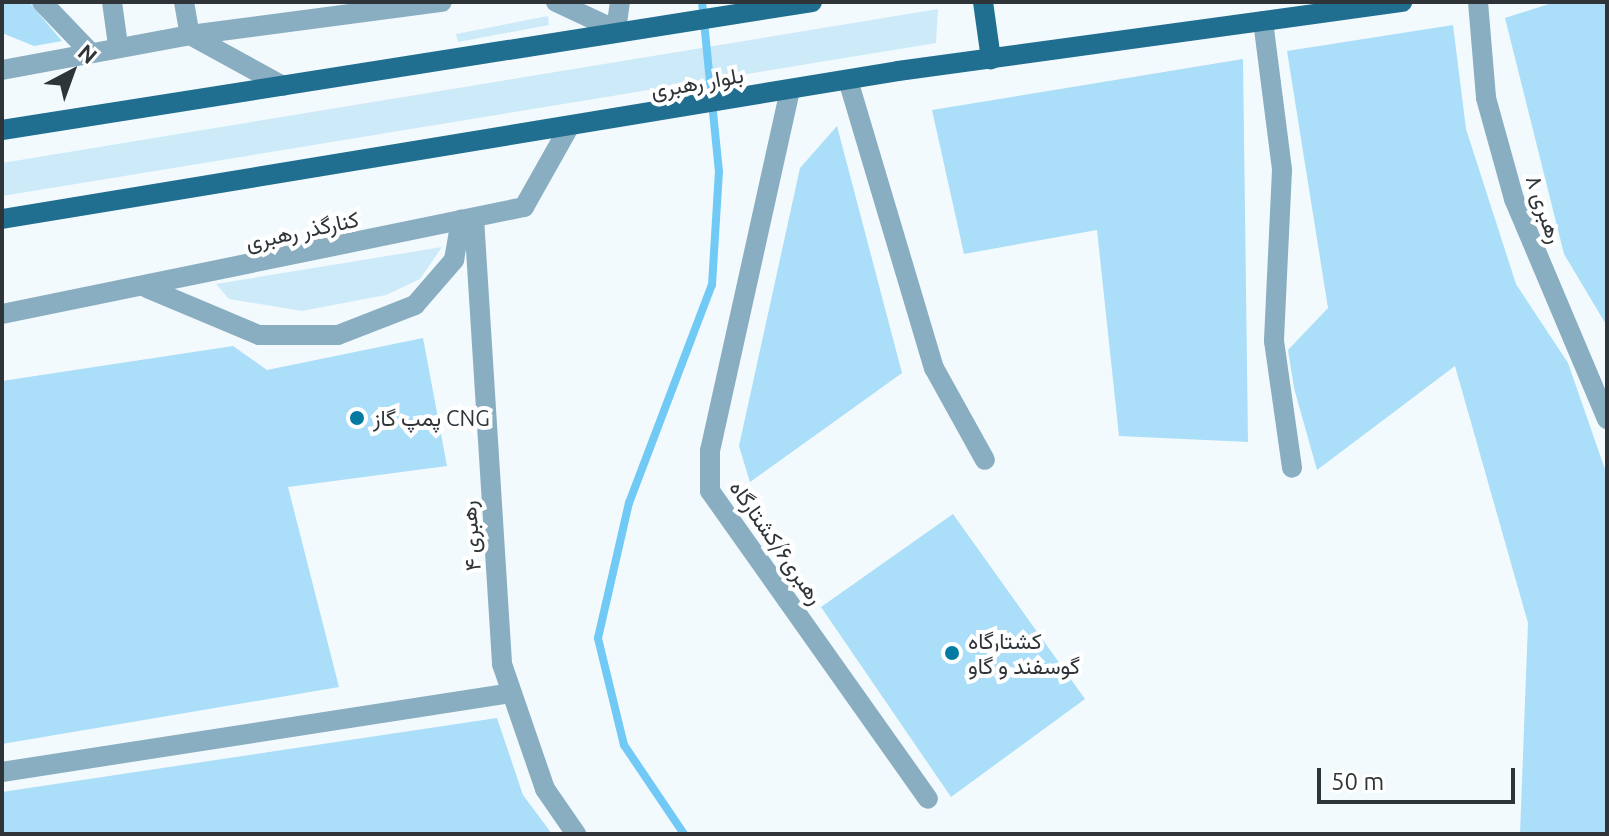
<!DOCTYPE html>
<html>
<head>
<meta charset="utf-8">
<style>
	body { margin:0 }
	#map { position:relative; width:1609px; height:836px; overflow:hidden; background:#f3fafd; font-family:Ubuntu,Vazirmatn,sans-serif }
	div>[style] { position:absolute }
	.green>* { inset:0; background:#cdeaf9 }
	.stream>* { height:8px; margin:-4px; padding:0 4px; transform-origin:4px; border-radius:4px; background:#70caf5 }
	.building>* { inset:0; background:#abdef8 }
	.minor>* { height:20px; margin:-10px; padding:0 10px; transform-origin:10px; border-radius:10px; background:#8aaec1 }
	.major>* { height:20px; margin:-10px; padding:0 10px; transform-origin:10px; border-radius:10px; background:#216f90 }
	.dots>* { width:22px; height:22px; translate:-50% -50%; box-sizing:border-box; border:4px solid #fff; border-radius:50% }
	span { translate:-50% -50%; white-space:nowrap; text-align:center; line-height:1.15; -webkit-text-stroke:8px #fff; paint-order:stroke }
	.street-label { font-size:22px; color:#2e3438 }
	.poi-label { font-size:22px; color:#2e3438 }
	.left { translate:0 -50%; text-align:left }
	.frame { position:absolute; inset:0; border:4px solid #2e3438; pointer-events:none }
	.north { position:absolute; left:32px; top:32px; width:80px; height:80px; -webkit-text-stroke:6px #fff; paint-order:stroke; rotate:41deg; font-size:22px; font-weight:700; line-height:32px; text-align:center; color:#2e3438 }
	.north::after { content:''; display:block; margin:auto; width:28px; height:36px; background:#2e3438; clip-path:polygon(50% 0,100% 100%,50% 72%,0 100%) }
	.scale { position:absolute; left:1317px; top:768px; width:198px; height:36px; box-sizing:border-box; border:4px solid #2e3438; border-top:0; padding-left:10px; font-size:24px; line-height:28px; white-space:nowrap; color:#2e3438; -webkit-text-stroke:6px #fff; paint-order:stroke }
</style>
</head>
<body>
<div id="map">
	<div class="green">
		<i style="clip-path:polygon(938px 9px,936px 43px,2px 196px,2px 163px)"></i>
		<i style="clip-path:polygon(548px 16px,549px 25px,458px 42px,456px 34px)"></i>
		<i style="clip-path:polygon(442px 247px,420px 279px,386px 295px,302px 311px,229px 299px,216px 284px)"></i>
	</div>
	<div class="stream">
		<i style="left:684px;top:834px;width:107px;rotate:-124deg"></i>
		<i style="left:624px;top:745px;width:110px;rotate:-103.7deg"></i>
		<i style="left:598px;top:638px;width:139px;rotate:-77.1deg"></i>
		<i style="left:629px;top:503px;width:233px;rotate:-69.2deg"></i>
		<i style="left:712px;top:285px;width:113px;rotate:-86.5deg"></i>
		<i style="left:719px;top:172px;width:171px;rotate:-95.7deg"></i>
	</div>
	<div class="building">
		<i style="clip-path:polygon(2px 2px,29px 2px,62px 41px,34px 46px,2px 33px)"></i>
		<i style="clip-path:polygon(1555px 2px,1607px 2px,1607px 326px,1564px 254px,1505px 18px)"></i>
		<i style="clip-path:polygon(1453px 25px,1466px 129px,1516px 284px,1568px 363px,1607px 475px,1607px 834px,1520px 834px,1528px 623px,1455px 366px,1317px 470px,1294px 388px,1288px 350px,1328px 308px,1287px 51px)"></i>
		<i style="clip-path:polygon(1243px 59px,1248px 442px,1119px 436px,1097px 230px,964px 254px,932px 110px)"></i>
		<i style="clip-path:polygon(837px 126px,902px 373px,750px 482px,739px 446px,800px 168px)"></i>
		<i style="clip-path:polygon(423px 338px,447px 466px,288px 487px,339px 687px,2px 744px,2px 381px,233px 346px,267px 370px)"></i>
		<i style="clip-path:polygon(953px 514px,1085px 699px,951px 797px,821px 607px)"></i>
		<i style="clip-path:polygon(497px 718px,523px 795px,552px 834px,2px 834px,2px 792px)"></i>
	</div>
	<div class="minor">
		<i style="left:42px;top:2px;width:68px;rotate:46.2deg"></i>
		<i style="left:112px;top:2px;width:43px;rotate:82.1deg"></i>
		<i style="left:184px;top:2px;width:34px;rotate:80deg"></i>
		<i style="left:190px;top:35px;width:254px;rotate:-7.5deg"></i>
		<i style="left:556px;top:2px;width:66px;rotate:25deg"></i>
		<i style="left:616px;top:30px;width:28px;rotate:-82deg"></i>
		<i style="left:1478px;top:2px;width:96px;rotate:85.2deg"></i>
		<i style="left:1486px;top:98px;width:105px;rotate:74.5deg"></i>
		<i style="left:1514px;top:199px;width:239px;rotate:67.1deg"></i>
		<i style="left:1263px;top:21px;width:150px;rotate:82.7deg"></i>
		<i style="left:1282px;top:170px;width:171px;rotate:92.7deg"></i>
		<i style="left:1274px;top:341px;width:128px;rotate:81.9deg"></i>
		<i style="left:2px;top:70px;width:191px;rotate:-10.5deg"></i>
		<i style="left:190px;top:35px;width:106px;rotate:28.7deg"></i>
		<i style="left:848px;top:80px;width:301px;rotate:73.4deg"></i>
		<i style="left:934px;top:368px;width:105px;rotate:61deg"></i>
		<i style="left:790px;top:90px;width:369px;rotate:102.5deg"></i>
		<i style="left:710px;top:450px;width:41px;rotate:90deg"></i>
		<i style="left:710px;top:491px;width:377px;rotate:54.7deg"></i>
		<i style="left:474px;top:218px;width:447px;rotate:86.4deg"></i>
		<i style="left:502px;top:664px;width:132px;rotate:71deg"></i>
		<i style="left:545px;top:789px;width:55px;rotate:55.4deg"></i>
		<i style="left:147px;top:288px;width:121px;rotate:22.8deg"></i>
		<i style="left:259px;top:335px;width:79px"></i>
		<i style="left:338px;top:335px;width:83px;rotate:-21.3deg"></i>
		<i style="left:415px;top:305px;width:60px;rotate:-49.1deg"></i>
		<i style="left:454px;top:260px;width:41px;rotate:-80.1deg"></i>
		<i style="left:2px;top:314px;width:533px;rotate:-11.58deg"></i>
		<i style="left:524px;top:207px;width:90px;rotate:-60.6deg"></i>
		<i style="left:2px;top:772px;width:515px;rotate:-8.82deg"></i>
	</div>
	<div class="major">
		<i style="left:983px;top:2px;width:58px;rotate:82deg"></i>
		<i style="left:2px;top:130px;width:820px;rotate:-8.98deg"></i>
		<i style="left:2px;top:219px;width:908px;rotate:-9.38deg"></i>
		<i style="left:898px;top:71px;width:509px;rotate:-7.8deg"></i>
	</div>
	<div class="dots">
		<i style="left:357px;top:418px;background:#027aa2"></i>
		<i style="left:952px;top:653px;background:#027aa2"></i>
	</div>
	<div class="street-label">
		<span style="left:697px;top:82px;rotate:-10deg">بلوار رهبری</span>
		<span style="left:1545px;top:209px;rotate:71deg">رهبری ۸</span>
		<span style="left:302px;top:230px;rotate:-12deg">کنارگذر رهبری</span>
		<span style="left:470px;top:536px;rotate:-94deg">رهبری ۴</span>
		<span style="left:777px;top:542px;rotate:55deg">رهبری۶/کشتارگاه</span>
	</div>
	<div class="poi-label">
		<span class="left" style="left:373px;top:418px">پمپ گاز CNG</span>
		<span class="left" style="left:968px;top:653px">کشتارگاه<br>گوسفند و گاو</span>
	</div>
	<div class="frame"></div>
	<div class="north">N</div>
	<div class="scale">50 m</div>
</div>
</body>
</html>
